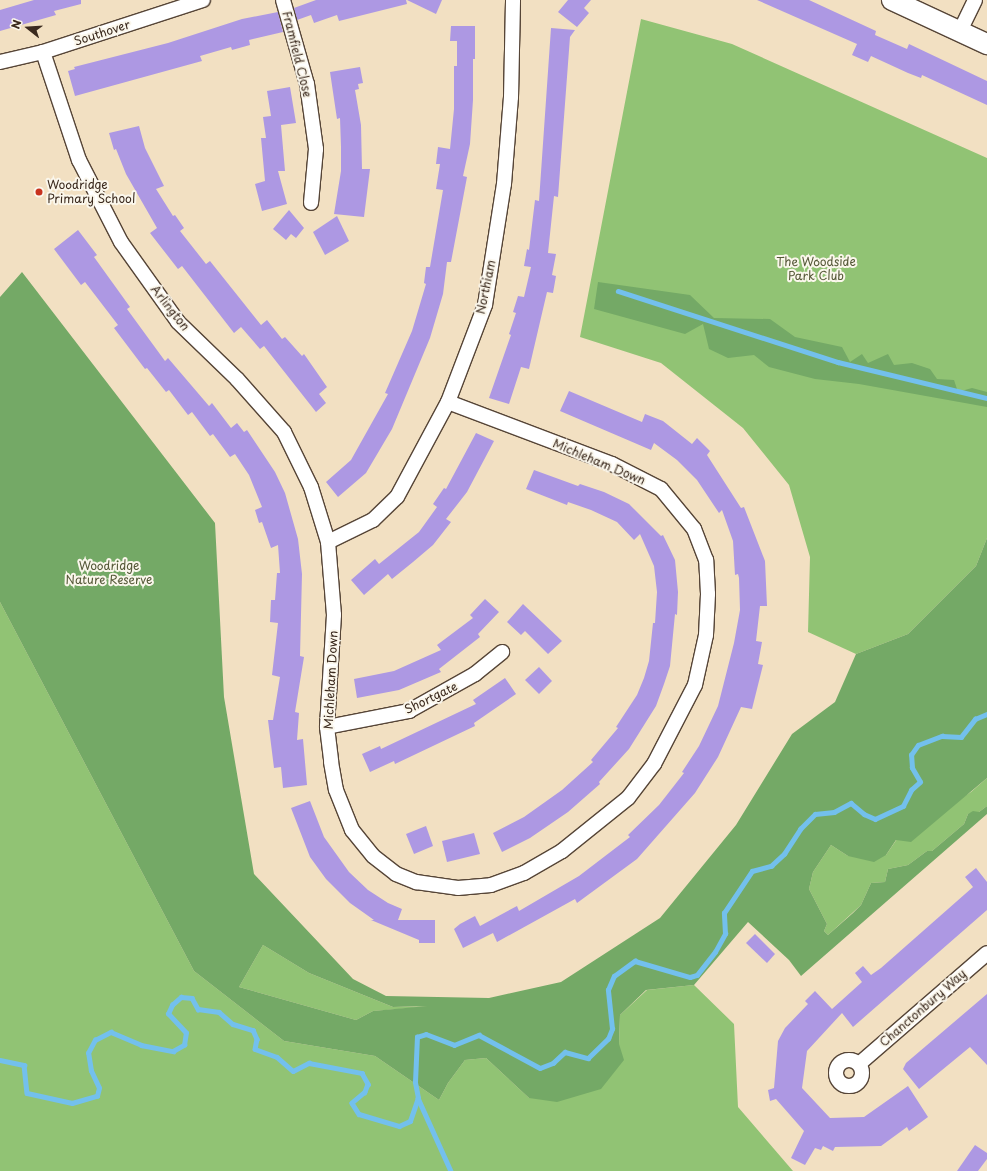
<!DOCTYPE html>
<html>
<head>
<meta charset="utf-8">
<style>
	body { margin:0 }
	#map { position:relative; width:987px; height:1171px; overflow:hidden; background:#f2e0c2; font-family:"Playpen Sans",sans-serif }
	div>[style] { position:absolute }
	.green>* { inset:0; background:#91c374 }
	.forest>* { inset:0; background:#74a966 }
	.stream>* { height:4.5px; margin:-2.25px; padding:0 2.25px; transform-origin:2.25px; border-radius:2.25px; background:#73c0ed }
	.building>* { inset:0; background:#ad98e3 }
	.roads { filter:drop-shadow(1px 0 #564537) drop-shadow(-1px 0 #564537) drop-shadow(0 1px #564537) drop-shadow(0 -1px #564537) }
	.street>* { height:14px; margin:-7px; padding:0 7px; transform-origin:7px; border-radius:7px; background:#fff }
	.street>.ring { margin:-7px; padding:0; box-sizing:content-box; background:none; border:14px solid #fff; border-radius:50% }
	.secondary>* { height:20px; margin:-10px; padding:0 10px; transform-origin:10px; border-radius:10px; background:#fff }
	.dots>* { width:11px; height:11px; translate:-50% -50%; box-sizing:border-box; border:2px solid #fbf7ec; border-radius:50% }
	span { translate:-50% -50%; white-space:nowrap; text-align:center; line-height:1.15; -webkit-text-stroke:4px #fbf7ec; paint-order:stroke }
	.street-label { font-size:12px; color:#3b2a1e }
	.poi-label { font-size:12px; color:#3b2a1e }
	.left { translate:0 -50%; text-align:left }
	.park-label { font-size:12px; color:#555838 }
	.north { position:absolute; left:8px; top:8px; width:40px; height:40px; -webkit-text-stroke:3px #fbf7ec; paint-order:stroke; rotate:287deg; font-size:11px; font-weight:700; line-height:16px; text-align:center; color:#3b2a1e }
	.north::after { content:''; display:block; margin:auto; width:14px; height:18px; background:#3b2a1e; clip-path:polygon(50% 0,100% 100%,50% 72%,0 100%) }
</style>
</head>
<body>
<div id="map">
	<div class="green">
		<i style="clip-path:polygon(641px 19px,732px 44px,987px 158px,987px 538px,976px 566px,908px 634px,856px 654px,808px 632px,810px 557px,789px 485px,743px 428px,661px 363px,580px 337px)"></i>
		<i style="clip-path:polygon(0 602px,194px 971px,284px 1041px,375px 1056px,439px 1100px,448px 1083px,465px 1060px,486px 1058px,529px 1098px,619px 1044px,620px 1015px,647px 990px,694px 985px,734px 1024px,738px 1107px,793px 1171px,0 1171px)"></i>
		<i style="clip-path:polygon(987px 778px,987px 806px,979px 812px,968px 814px,964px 824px,932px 851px,927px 851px,908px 865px,888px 869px,885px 882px,871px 883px,861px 905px,828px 935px,824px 931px,827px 924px,809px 889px,813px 872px,831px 845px,848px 856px,886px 855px,897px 839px,971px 792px)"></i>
		<i style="clip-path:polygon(263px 945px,309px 973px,393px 1007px,438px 1006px,373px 1011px,356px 1020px,239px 987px)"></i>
	</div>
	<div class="forest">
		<i style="clip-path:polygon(evenodd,22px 272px,215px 523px,224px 697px,254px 874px,353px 979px,386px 996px,489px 998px,561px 982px,660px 918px,736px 825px,792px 734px,835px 702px,856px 654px,908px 634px,976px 566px,987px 538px,987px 778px,911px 842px,896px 840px,886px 855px,874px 862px,848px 856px,831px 845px,813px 872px,809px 889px,827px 924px,824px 931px,828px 935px,853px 913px,861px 905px,871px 883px,885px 882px,888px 869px,908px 865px,927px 851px,932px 851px,964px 824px,968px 814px,973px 811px,979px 812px,987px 806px,987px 814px,801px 976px,789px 960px,748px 922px,694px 985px,646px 990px,620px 1015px,619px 1044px,624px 1060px,601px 1089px,557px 1102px,529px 1098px,486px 1058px,465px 1060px,448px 1083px,439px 1100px,375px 1056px,284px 1041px,194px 971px,0 602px,0 297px,22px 272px,263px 945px,309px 973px,393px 1007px,427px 1006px,373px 1011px,356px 1020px,239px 987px,263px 945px)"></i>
		<i style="clip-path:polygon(598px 282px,690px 295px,714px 318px,770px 319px,795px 337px,842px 347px,850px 362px,862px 354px,868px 363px,888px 354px,894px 365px,912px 363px,930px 369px,937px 379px,954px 380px,958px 392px,972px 388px,987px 392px,987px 407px,859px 384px,815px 379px,769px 367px,754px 355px,728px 358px,709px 349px,703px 324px,685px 334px,594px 309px)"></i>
	</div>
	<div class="stream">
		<i style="left:618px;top:291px;width:231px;rotate:17.9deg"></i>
		<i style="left:838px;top:362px;width:153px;rotate:13.6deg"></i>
		<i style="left:0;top:1060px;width:25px;rotate:12deg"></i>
		<i style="left:24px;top:1065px;width:28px;rotate:84deg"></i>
		<i style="left:27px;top:1093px;width:46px;rotate:12.5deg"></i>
		<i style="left:72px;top:1103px;width:26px;rotate:-16deg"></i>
		<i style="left:97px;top:1096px;width:8px;rotate:-76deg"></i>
		<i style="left:99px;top:1088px;width:19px;rotate:-115deg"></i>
		<i style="left:91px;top:1071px;width:18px;rotate:-99deg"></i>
		<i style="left:88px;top:1053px;width:15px;rotate:-62deg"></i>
		<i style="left:95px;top:1040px;width:18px;rotate:-27deg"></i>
		<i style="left:111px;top:1032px;width:33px;rotate:23deg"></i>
		<i style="left:141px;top:1045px;width:33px;rotate:11deg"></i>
		<i style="left:173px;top:1051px;width:13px;rotate:-29deg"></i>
		<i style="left:184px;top:1045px;width:12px;rotate:-81deg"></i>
		<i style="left:186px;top:1033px;width:26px;rotate:-133deg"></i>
		<i style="left:168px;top:1014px;width:10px;rotate:-66deg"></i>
		<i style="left:172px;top:1005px;width:12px;rotate:-42deg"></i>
		<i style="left:181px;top:997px;width:11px;rotate:5deg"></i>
		<i style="left:192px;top:998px;width:13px;rotate:61deg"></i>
		<i style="left:198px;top:1009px;width:21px;rotate:8deg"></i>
		<i style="left:219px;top:1012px;width:18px;rotate:41deg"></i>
		<i style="left:233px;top:1024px;width:21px;rotate:17deg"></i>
		<i style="left:253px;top:1030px;width:10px;rotate:66deg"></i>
		<i style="left:257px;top:1039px;width:10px;rotate:101deg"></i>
		<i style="left:255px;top:1049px;width:23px;rotate:20deg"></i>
		<i style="left:277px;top:1057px;width:21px;rotate:41deg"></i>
		<i style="left:293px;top:1071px;width:18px;rotate:-27deg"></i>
		<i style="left:309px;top:1063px;width:54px;rotate:10.7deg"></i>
		<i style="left:362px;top:1073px;width:13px;rotate:61deg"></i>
		<i style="left:368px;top:1084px;width:9px;rotate:111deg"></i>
		<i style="left:365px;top:1092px;width:17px;rotate:140deg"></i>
		<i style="left:352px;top:1103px;width:13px;rotate:58deg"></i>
		<i style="left:359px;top:1114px;width:42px;rotate:16.7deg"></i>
		<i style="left:399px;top:1126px;width:12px;rotate:-24deg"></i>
		<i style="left:410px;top:1121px;width:24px;rotate:-71deg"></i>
		<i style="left:418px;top:1098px;width:16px;rotate:-101deg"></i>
		<i style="left:415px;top:1082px;width:45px;rotate:-87.5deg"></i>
		<i style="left:417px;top:1037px;width:9px;rotate:-18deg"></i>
		<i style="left:426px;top:1034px;width:30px;rotate:21deg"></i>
		<i style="left:454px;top:1045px;width:27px;rotate:-22deg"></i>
		<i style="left:479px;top:1035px;width:69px;rotate:28.4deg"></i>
		<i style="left:540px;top:1068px;width:14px;rotate:-21deg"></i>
		<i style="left:553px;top:1063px;width:16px;rotate:-43deg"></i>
		<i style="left:565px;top:1052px;width:24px;rotate:15deg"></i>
		<i style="left:588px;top:1058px;width:28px;rotate:-44deg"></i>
		<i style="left:608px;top:1039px;width:11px;rotate:-68deg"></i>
		<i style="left:612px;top:1029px;width:39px;rotate:-96deg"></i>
		<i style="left:608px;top:990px;width:15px;rotate:-67deg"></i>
		<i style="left:614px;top:976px;width:26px;rotate:-36deg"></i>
		<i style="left:635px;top:961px;width:57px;rotate:16.2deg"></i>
		<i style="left:690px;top:977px;width:7px;rotate:-16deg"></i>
		<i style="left:697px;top:975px;width:29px;rotate:-52deg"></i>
		<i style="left:715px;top:952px;width:21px;rotate:-61deg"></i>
		<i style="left:725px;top:934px;width:21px;rotate:-93deg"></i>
		<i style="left:724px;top:913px;width:50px;rotate:-56.3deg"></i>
		<i style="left:752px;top:871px;width:20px;rotate:-15deg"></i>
		<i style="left:771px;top:866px;width:18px;rotate:-43deg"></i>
		<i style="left:784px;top:854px;width:30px;rotate:-57deg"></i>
		<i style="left:800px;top:829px;width:21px;rotate:-45deg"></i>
		<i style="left:815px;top:814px;width:19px;rotate:-6deg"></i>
		<i style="left:834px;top:812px;width:19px;rotate:-28deg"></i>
		<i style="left:851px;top:803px;width:17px;rotate:40deg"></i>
		<i style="left:864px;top:814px;width:12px;rotate:24deg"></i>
		<i style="left:875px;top:819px;width:31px;rotate:-25deg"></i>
		<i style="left:903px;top:806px;width:18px;rotate:-63deg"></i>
		<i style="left:911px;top:790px;width:12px;rotate:-42deg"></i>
		<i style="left:920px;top:782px;width:16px;rotate:-120deg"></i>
		<i style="left:912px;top:768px;width:13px;rotate:-94deg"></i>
		<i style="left:911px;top:755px;width:12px;rotate:-55deg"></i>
		<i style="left:918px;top:745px;width:26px;rotate:-21deg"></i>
		<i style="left:942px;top:736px;width:19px;rotate:3deg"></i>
		<i style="left:961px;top:737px;width:23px;rotate:-52deg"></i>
		<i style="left:975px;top:719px;width:13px;rotate:-23deg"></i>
		<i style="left:418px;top:1098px;width:80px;rotate:65.7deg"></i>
	</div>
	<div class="building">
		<i style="clip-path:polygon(34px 0,81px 0,81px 4px,54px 11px,56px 15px,0 31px,0 10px)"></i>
		<i style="clip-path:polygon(316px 0,406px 0,407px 4px,339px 21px,337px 15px,314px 23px,311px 15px,297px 20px,294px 8px)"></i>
		<i style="clip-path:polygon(407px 0,442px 0,436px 14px)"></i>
		<i style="clip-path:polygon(568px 0,591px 0,584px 8px,589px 13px,577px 27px,558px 12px)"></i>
		<i style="clip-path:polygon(757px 0,809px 0,876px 31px,875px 35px,907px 49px,909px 44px,987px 81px,987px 105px,922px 75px,921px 78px,908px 73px,871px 56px,868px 62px,852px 55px,857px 44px)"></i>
		<i style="clip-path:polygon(278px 12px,283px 32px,249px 40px,250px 45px,232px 50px,231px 47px,200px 56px,202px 61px,75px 96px,68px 71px,75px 69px,74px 67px,168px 43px,242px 19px)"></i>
		<i style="clip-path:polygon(451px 26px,475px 26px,475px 59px,473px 59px,473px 100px,470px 144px,463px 176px,467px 177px,451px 262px,447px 262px,443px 294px,430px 338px,392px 429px,366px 473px,338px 497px,326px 482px,351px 460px,388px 394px,385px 393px,412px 331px,426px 284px,424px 283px,426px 267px,430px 267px,443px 190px,436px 189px,440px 164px,436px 164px,438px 147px,450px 149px,454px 109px,454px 66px,457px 66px,457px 41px,450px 41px)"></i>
		<i style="clip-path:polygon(551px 28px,575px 30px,570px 37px,558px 197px,554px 196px,548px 253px,556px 254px,552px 275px,556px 276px,553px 293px,547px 292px,529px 369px,521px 367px,509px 404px,489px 398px,511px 335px,509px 334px,516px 313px,513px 312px,518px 296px,524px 297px,531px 267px,524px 266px,527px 249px,529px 250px,535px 200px,539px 201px)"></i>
		<i style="clip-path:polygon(360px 67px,363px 83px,358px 84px,359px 89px,355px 90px,361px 125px,362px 169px,370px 169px,364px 217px,334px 214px,341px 171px,341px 147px,340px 118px,337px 119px,330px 72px)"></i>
		<i style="clip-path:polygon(290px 87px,296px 123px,281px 125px,285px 171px,278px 171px,287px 204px,262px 211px,255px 184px,265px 181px,261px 138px,266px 138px,263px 117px,271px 116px,267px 91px)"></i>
		<i style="clip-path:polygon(139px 126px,145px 148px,164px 186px,156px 189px,173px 216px,175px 215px,184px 228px,180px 231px,206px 264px,210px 261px,261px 325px,267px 320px,282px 339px,285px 337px,302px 356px,304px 354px,327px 387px,319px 394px,326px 403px,316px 412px,264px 346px,260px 349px,241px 327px,234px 333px,182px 266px,178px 269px,150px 233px,157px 228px,126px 174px,116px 149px,114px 150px,109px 133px)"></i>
		<i style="clip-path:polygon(289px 210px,304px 228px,296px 238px,291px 234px,286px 240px,273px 229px)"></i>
		<i style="clip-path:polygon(337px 216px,349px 241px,325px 255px,313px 232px)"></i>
		<i style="clip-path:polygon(78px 230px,97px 255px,94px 257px,130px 307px,127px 309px,165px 361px,168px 358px,209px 406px,212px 403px,231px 428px,237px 423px,244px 432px,247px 430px,275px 472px,285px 493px,298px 539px,302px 574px,300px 656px,304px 657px,295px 712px,299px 713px,297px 740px,303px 739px,307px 785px,283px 788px,281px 767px,274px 768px,268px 720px,273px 720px,280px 677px,272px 675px,278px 623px,270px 622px,271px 600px,275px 600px,277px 573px,280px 573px,278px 545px,271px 548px,262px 522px,259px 523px,255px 510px,262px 507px,249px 475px,235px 454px,230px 457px,213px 434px,210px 436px,192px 412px,188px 415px,169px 390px,166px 392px,147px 368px,145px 369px,114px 328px,118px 325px,95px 295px,85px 282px,81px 285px,54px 249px)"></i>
		<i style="clip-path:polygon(569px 391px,642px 422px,645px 414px,663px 421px,692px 444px,697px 438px,710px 451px,707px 455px,741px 508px,744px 507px,765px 561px,767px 606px,760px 606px,756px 641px,762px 642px,758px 664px,763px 665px,752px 709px,741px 707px,718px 757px,695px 793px,637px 859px,577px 903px,575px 899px,497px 942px,493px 933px,463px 948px,454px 929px,460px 924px,475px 916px,480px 926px,517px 906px,519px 911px,579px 876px,630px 837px,628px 835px,659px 805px,684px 773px,682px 772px,699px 746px,718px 706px,734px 643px,740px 610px,739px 578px,738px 574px,735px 575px,733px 541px,722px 510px,719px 513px,697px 480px,677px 460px,654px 443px,651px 450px,560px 411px)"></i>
		<i style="clip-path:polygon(476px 433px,494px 441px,467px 492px,446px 519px,451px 522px,433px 545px,413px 562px,392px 579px,388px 574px,364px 595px,351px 580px,375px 559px,379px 564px,419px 532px,437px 507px,433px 504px,444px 488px,446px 489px)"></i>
		<i style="clip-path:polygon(534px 470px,578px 486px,580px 484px,604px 492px,629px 504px,661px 536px,663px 535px,675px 560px,678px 592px,677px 615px,675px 614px,670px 666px,664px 684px,656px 706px,629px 749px,599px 782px,600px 784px,568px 812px,530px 838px,502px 852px,493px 833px,524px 817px,562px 790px,593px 762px,591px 760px,618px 728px,616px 727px,637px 695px,644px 678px,649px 661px,653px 623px,655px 623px,657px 592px,654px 566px,640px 534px,634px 540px,617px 522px,591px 510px,568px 502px,567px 505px,526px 489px)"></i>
		<i style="clip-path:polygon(485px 599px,499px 612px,478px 634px,480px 637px,439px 669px,441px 672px,399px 690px,357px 698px,354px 679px,394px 671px,441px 650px,437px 645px,473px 618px,470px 615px)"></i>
		<i style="clip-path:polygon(523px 604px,562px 641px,548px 654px,525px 631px,521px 635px,507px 622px)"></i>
		<i style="clip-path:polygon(539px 667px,552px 681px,539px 694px,525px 680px)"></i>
		<i style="clip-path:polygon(505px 678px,516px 694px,474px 723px,475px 726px,395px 764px,394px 761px,370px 772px,362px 754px,380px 746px,381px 749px,476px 704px,473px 700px)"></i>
		<i style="clip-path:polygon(310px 801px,324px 837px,349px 872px,368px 890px,388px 903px,402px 909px,398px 920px,435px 920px,435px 943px,419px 943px,419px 940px,371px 920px,374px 920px,350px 903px,326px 879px,310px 857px,291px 808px)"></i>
		<i style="clip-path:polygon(426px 826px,433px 846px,414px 854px,406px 834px)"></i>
		<i style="clip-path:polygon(474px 833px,480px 854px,447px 862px,442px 841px)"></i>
		<i style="clip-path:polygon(976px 868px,987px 882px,987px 910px,853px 1027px,842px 1013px,807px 1051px,802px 1088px,830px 1118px,864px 1117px,908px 1086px,928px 1117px,909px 1131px,907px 1127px,881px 1146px,835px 1147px,833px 1151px,823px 1146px,821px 1150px,815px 1148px,805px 1165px,791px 1158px,804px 1131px,776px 1099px,770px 1101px,768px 1090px,774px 1088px,778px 1041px,785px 1028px,808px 1004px,805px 1001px,815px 991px,832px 1009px,862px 982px,855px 973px,863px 966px,871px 975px,881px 968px,973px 887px,965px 877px)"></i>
		<i style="clip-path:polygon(755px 934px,775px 954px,767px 963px,746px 943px)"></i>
		<i style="clip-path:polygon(987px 994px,987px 1065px,970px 1047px,919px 1089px,903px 1069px,906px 1063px)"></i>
		<i style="clip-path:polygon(975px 1145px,987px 1153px,987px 1159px,978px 1171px,957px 1171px)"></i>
	</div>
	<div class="roads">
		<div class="street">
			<i style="left:283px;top:0;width:87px;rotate:74.1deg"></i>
			<i style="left:307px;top:84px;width:66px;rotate:82.1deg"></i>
			<i style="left:316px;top:149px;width:54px;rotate:95.3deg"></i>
			<i style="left:960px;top:31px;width:34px;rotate:-64deg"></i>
			<i style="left:43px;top:52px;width:114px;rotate:71.6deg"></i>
			<i style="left:79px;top:160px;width:92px;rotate:62.9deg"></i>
			<i style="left:121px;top:242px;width:98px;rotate:54.5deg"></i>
			<i style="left:178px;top:322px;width:82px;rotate:44deg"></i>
			<i style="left:237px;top:379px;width:71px;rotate:48.4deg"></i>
			<i style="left:284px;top:432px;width:61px;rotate:63.9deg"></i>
			<i style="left:311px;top:487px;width:58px;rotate:72.8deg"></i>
			<i style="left:328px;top:542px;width:73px;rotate:85.3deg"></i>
			<i style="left:334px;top:615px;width:112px;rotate:93.6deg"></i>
			<i style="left:327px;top:727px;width:35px;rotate:83deg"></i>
			<i style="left:331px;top:762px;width:28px;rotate:80deg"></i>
			<i style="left:336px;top:790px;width:43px;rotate:68.2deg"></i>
			<i style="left:352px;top:830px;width:33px;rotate:51deg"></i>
			<i style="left:373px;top:856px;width:29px;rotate:38deg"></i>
			<i style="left:396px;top:874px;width:22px;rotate:22deg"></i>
			<i style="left:416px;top:882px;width:42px;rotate:8.1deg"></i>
			<i style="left:458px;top:888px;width:33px;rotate:-5deg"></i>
			<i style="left:491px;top:885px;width:35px;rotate:-20deg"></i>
			<i style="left:524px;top:873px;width:44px;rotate:-30.1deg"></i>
			<i style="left:562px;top:851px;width:85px;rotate:-38.8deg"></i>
			<i style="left:628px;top:798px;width:43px;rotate:-52.6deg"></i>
			<i style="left:654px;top:764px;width:89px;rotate:-62.6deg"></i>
			<i style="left:695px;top:685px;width:51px;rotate:-77.6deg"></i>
			<i style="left:706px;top:635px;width:41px;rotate:-87.2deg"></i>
			<i style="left:708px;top:594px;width:34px;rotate:-93deg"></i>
			<i style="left:706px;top:560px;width:33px;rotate:-111deg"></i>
			<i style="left:694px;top:529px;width:52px;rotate:-129.5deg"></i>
			<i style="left:661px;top:489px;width:55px;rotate:-153deg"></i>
			<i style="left:612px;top:464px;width:175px;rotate:-159.3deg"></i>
			<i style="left:0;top:62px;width:44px;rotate:-13.1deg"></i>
			<i style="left:43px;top:52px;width:168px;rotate:-18deg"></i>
			<i style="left:328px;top:542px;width:50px;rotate:-26.1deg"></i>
			<i style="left:373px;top:520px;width:33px;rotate:-44deg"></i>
			<i style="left:397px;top:497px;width:108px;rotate:-61.8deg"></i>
			<i style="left:448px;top:402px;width:104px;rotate:-69.1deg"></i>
			<i style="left:485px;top:305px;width:122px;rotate:-81.1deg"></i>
			<i style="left:504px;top:184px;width:87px;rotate:-85.4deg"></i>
			<i style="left:511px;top:97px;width:97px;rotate:-88.8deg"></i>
			<i style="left:327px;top:727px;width:84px;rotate:-11deg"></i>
			<i style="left:409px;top:711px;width:76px;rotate:-29.3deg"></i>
			<i style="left:475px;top:674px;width:35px;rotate:-39deg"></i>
			<i class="ring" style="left:836px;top:1060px;width:12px;height:12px"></i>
			<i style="left:859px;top:1064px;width:169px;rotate:-40.9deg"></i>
		</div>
		<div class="secondary">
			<i style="left:892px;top:0;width:105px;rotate:24.9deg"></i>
		</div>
	</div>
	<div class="dots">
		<i style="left:39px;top:192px;background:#c8321e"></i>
	</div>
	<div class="street-label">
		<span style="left:102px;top:33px;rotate:-18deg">Southover</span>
		<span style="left:297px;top:54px;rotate:76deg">Framfield Close</span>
		<span style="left:486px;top:287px;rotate:-78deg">Northiam</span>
		<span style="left:170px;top:308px;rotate:52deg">Arlington</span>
		<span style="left:599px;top:462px;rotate:23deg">Michleham Down</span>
		<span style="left:331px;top:680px;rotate:-87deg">Michleham Down</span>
		<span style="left:431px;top:698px;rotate:-26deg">Shortgate</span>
		<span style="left:923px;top:1008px;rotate:-41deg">Chanctonbury Way</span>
	</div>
	<div class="poi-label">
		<span class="left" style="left:47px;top:192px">Woodridge<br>Primary School</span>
	</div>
	<div class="park-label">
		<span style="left:816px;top:269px">The Woodside<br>Park Club</span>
		<span style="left:109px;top:573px">Woodridge<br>Nature Reserve</span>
	</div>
	<div class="north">N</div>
</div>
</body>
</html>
